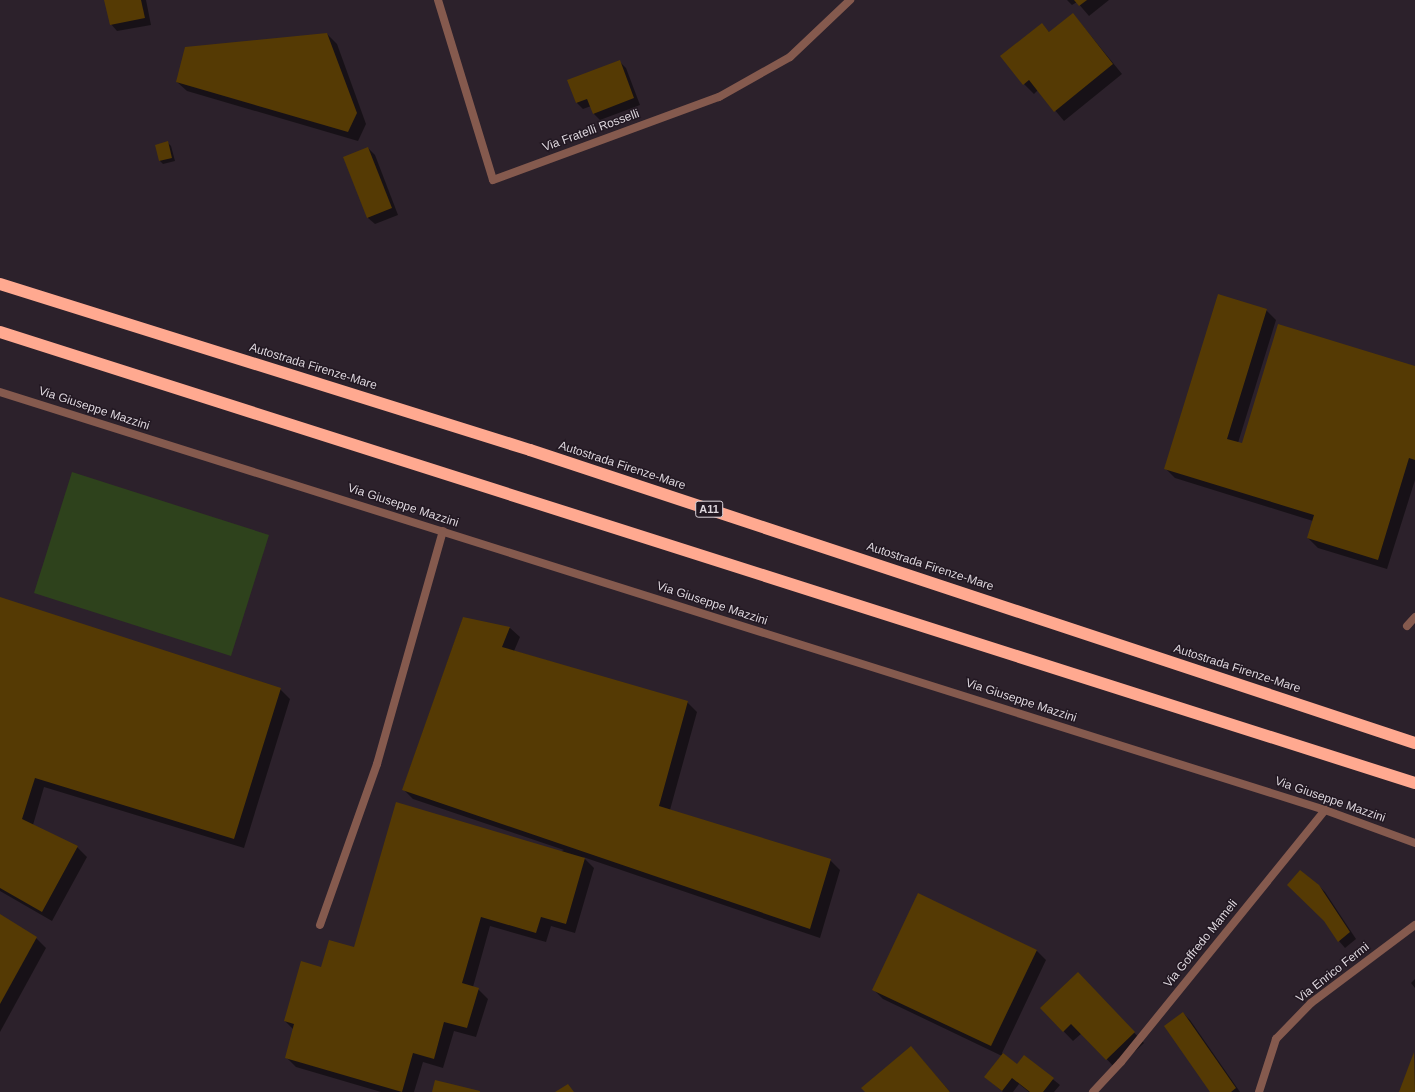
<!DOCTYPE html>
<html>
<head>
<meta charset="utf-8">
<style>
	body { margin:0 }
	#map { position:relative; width:1415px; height:1092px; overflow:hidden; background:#2c212b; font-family:Helvetica,sans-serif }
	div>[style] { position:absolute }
	.green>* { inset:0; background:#2e421c }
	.shadow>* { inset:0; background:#0007 }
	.building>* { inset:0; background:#553a04 }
	.service>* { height:8px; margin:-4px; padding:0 4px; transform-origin:4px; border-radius:4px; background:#855a4e }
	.minor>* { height:8px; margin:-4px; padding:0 4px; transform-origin:4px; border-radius:4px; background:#855a4e }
	.motorway>* { height:12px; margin:-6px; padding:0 6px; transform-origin:6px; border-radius:6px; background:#ffa990 }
	span { translate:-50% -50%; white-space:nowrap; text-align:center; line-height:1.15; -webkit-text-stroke:3px #221822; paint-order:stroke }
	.shield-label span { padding:1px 3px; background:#221822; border:1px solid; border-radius:3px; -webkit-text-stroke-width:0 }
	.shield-label { font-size:11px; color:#ddd6dd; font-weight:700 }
	.street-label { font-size:12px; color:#ddd6dd }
</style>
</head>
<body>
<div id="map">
	<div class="green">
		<i style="clip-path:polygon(72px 472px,269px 535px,231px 656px,34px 593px)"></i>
	</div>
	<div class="shadow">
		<i style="clip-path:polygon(105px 0,146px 0,151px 25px,117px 31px,111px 24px)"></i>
		<i style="clip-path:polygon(1067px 0,1109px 0,1089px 16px,1077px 2px,1072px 5px)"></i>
		<i style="clip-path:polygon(1073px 14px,1122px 74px,1064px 121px,1038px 90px,1034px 94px,1024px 84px,1002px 56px,1042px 24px,1050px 33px)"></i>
		<i style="clip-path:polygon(327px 34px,337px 44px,366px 124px,358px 141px,187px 91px,177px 82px)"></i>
		<i style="clip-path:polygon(619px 61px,626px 68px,640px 105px,600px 120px,594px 114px,591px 106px,583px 109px,577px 103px,569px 81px)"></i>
		<i style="clip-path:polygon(168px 143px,171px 146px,175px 161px,163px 164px,160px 161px,156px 146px)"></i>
		<i style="clip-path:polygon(368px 148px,375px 155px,398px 215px,375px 224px,368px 218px,344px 158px)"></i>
		<i style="clip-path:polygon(1266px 310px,1276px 320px,1238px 443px,1242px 444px,1415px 367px,1415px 480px,1387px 569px,1318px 548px,1308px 538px,1313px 521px,1175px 478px,1165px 468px)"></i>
		<i style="clip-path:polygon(0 598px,280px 689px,290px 699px,244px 848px,44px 787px,33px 825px,77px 847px,87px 857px,52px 921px,0 891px)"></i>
		<i style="clip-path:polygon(463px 618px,510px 628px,520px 637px,514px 651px,687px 702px,697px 712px,670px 810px,830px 860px,840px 870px,820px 938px,583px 857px,594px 868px,575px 933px,551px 926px,546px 942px,490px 926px,473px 987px,478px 989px,488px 999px,476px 1037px,454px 1031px,443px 1068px,423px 1062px,414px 1092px,381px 1092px,296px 1067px,286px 1057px,294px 1030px,285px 1021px,322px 968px,355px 949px,564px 850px,413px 799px,403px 789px)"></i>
		<i style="clip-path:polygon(1318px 885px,1325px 892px,1356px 939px,1345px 948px,1339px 941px)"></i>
		<i style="clip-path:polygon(0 916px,36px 938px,46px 948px,0 1032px)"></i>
		<i style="clip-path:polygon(1036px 950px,1046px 960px,1002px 1053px,1017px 1065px,1024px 1056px,1060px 1085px,1054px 1092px,1029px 1092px,1019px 1084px,1013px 1092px,1003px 1092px,985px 1077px,1002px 1056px,883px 999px,873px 989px)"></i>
		<i style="clip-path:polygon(1415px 979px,1415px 988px,1411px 983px)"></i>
		<i style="clip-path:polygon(1087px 983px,1144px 1043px,1116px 1069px,1082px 1033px,1073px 1041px,1041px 1008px)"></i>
		<i style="clip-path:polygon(1183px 1013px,1190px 1020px,1240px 1092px,1211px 1092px)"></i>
		<i style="clip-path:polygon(911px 1047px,950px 1092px,866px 1092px)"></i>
		<i style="clip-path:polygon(1414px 1053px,1415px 1092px,1400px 1092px)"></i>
	</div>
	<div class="building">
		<i style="clip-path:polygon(104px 0,141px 0,145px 18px,110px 25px)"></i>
		<i style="clip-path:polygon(1074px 0,1087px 0,1079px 6px)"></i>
		<i style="clip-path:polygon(1073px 13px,1113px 64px,1054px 112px,1029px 80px,1023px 85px,1000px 56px,1042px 23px,1049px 32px)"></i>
		<i style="clip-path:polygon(327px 33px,357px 113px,348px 132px,176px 82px,185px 47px)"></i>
		<i style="clip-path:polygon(620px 60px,634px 98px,593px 114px,587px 99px,576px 103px,567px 80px)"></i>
		<i style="clip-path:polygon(168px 141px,172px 158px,159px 161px,155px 145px)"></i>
		<i style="clip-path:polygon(368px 147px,392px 208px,367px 218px,343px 157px)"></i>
		<i style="clip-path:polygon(1218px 294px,1267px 309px,1227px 439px,1242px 443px,1278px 324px,1415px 366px,1415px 460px,1409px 458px,1378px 560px,1307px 538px,1314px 515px,1164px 469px)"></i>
		<i style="clip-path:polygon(0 597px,281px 688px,234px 839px,35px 778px,22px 819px,78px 846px,42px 912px,0 888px)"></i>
		<i style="clip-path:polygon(463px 617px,510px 627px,502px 647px,688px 701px,659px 806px,831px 859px,810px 929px,402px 790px)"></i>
		<i style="clip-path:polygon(396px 802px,585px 858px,566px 924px,541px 917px,536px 933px,481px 917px,462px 983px,479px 988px,467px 1028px,444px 1022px,434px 1059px,413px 1053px,402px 1092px,285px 1058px,294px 1024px,284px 1021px,301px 961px,321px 967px,329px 940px,354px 947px)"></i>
		<i style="clip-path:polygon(1300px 870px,1319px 885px,1350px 932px,1338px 942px,1324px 921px,1287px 885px)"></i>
		<i style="clip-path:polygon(918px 893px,1037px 950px,991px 1046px,872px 990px)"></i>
		<i style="clip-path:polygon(0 914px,37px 937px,0 1004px)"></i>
		<i style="clip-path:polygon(1078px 972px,1135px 1032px,1106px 1060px,1071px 1024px,1063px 1032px,1040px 1008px)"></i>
		<i style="clip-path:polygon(1183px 1012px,1236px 1088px,1231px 1092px,1210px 1092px,1164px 1026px)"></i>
		<i style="clip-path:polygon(911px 1046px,950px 1092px,865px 1092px,861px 1088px)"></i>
		<i style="clip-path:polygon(1414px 1052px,1415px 1092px,1399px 1092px)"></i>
		<i style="clip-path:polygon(1003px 1053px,1017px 1064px,1024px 1055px,1054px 1078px,1043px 1092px,1030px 1092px,1012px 1078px,1002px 1091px,984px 1077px)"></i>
		<i style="clip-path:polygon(435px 1080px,480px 1091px,480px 1092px,432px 1092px)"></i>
		<i style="clip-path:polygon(568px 1084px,574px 1092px,555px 1092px)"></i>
	</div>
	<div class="service">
		<i style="left:320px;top:925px;width:171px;rotate:-70.5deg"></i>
		<i style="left:377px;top:764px;width:242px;rotate:-74.2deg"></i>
	</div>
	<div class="minor">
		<i style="left:438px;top:0;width:188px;rotate:73deg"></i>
		<i style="left:493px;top:180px;width:241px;rotate:-20.2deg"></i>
		<i style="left:719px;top:97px;width:81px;rotate:-29.4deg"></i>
		<i style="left:790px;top:57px;width:83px;rotate:-43.5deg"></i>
		<i style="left:0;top:392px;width:1389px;rotate:17.51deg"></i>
		<i style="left:1325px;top:810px;width:96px;rotate:20.1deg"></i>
		<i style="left:1407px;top:626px;width:12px;rotate:-48deg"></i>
		<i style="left:1093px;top:1092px;width:41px;rotate:-47deg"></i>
		<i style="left:1121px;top:1062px;width:324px;rotate:-51deg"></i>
		<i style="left:1259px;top:1092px;width:56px;rotate:-72.2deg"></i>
		<i style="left:1276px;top:1039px;width:50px;rotate:-45.8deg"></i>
		<i style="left:1311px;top:1003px;width:130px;rotate:-36.9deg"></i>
	</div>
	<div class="motorway">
		<i style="left:0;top:284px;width:555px;rotate:17.39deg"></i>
		<i style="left:530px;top:450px;width:932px;rotate:18.32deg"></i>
		<i style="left:0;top:332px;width:1485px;rotate:17.68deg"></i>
	</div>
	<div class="shield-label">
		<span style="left:709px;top:509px">A11</span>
	</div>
	<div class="street-label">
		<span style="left:591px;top:131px;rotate:-20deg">Via Fratelli Rosselli</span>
		<span style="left:313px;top:367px;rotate:17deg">Autostrada Firenze-Mare</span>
		<span style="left:94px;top:409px;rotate:18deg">Via Giuseppe Mazzini</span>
		<span style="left:622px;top:466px;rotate:18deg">Autostrada Firenze-Mare</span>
		<span style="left:403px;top:506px;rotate:18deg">Via Giuseppe Mazzini</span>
		<span style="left:930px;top:567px;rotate:18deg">Autostrada Firenze-Mare</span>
		<span style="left:712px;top:604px;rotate:18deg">Via Giuseppe Mazzini</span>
		<span style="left:1237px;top:669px;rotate:18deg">Autostrada Firenze-Mare</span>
		<span style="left:1021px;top:701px;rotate:18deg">Via Giuseppe Mazzini</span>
		<span style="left:1330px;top:800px;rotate:19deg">Via Giuseppe Mazzini</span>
		<span style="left:1201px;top:944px;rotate:-51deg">Via Goffredo Mameli</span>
		<span style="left:1333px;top:973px;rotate:-38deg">Via Enrico Fermi</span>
	</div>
</div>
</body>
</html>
